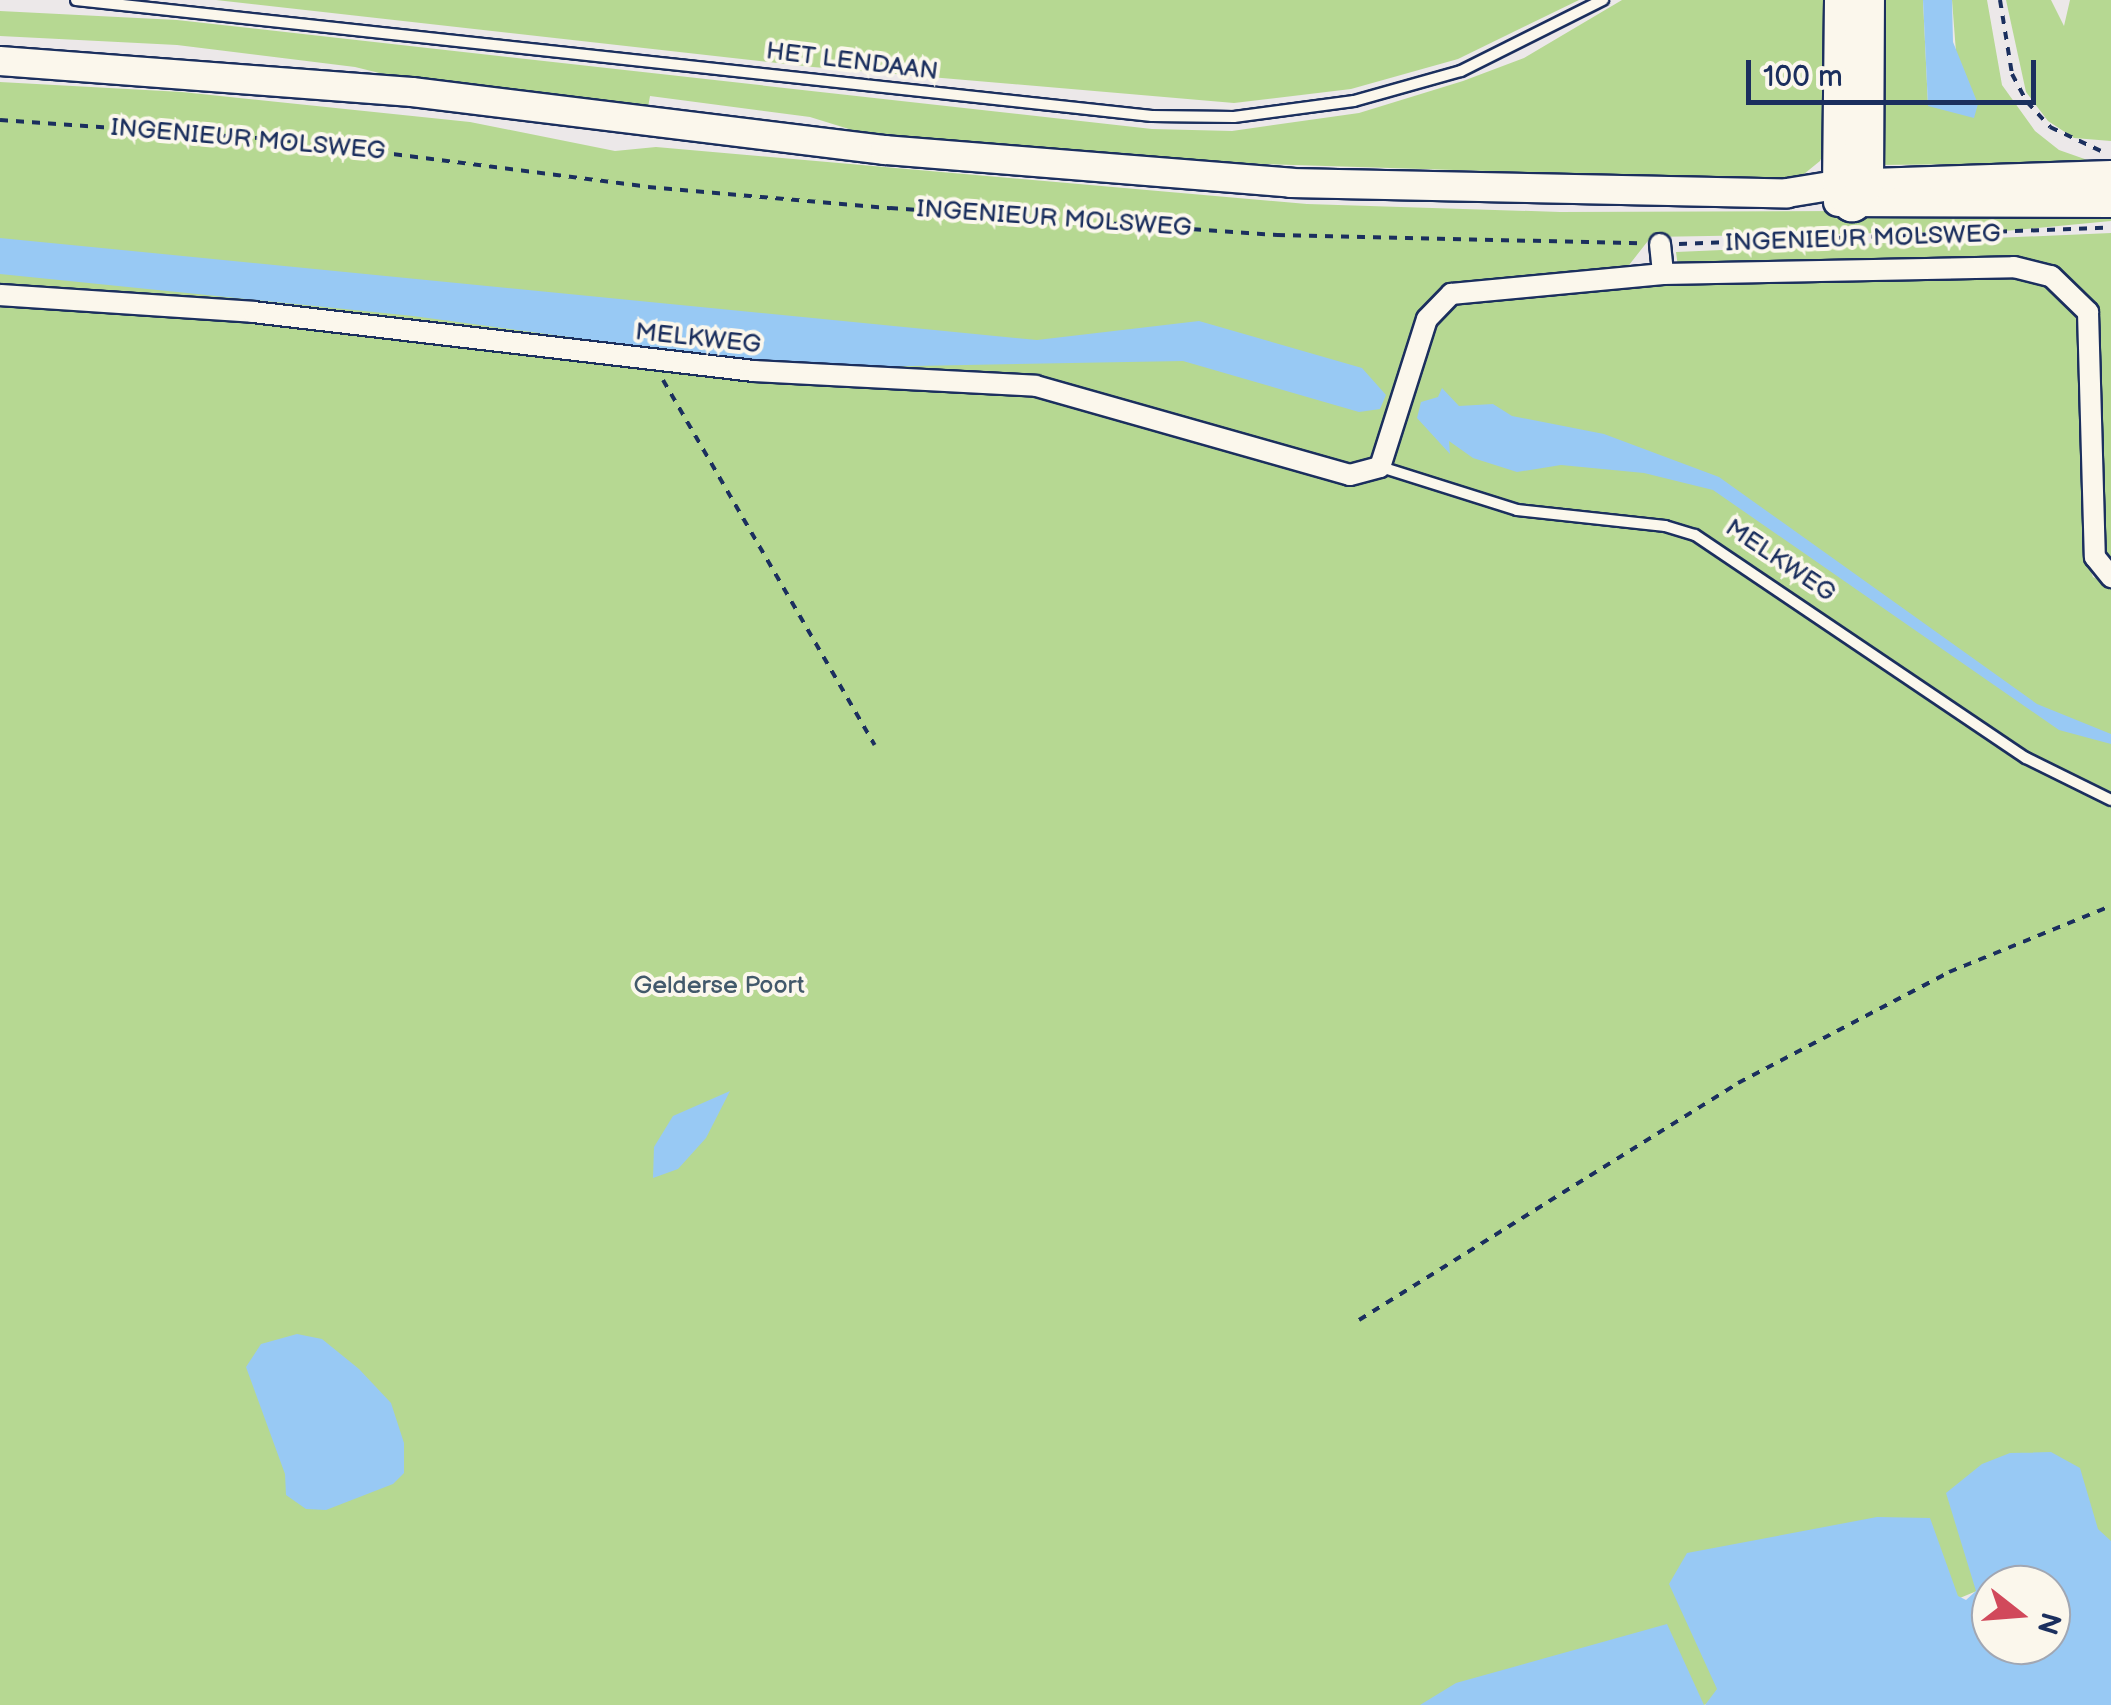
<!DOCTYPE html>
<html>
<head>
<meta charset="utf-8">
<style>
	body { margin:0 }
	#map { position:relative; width:2111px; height:1705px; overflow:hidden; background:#ece8e9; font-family:"Balsamiq Sans",sans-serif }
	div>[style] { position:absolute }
	.green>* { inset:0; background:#b6d892 }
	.water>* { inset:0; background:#98c9f4 }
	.path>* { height:4px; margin-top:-2px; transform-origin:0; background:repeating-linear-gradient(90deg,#1b2f5e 0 8px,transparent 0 16px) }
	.roads { filter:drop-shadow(2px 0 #1b2f5e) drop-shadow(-2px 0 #1b2f5e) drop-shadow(0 2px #1b2f5e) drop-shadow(0 -2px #1b2f5e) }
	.lane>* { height:10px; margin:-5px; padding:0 5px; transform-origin:5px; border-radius:5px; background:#fbf7ec }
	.street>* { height:20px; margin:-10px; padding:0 10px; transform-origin:10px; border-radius:10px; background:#fbf7ec }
	.secondary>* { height:28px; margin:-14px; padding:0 14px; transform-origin:14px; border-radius:14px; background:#fbf7ec }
	.highway>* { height:38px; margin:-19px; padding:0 19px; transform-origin:19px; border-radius:19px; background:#fbf7ec }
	span { translate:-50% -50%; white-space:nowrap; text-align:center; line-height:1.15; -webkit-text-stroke:8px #fbf7ec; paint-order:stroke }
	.street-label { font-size:25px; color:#1b2f5e }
	.park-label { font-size:25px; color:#42596b }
	.north { position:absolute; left:1971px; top:1565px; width:100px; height:100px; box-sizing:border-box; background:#fbf7ec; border:2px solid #a1a7b3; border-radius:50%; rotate:107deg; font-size:28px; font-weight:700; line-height:40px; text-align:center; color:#1b2f5e }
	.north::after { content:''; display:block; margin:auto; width:35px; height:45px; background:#d1495b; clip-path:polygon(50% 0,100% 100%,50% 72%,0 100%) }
	.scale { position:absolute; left:1746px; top:60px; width:290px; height:45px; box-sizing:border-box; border:5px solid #1b2f5e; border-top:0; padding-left:12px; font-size:30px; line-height:35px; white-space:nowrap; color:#1b2f5e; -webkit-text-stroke:8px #fbf7ec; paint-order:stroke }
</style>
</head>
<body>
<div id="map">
	<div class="green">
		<i style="clip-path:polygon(216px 0,1579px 0,1458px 59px,1351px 89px,1234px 103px,813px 67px)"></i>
		<i style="clip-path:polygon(1622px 0,1825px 0,1826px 147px,1820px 161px,1799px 178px,1782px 180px,1229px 163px,878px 138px,810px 117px,650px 96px,647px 113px,436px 87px,355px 67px,177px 45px,0 36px,0 11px,177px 20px,1152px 129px,1232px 131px,1359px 113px,1463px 81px,1524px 58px)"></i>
		<i style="clip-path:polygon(1868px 0,1923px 0,1928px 105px,1978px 104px,1957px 65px,1952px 0,1987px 0,2002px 85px,2035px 131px,2059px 150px,2096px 163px,1878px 165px)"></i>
		<i style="clip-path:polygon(2006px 0,2051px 0,2064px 26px,2070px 0,2111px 0,2111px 141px,2074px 138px,2048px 121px,2026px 92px)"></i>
		<i style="clip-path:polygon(0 82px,182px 92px,470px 122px,615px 151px,656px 147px,1307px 204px,1560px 212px,2111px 210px,2111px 221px,2005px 231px,1651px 237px,1622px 274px,1466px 285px,1434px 318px,1451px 302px,1630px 283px,2000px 273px,2037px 279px,2078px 315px,2086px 556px,2093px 577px,2111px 585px,2111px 1544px,1991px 1585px,1704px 1705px,0 1705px)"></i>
		<i style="clip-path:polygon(2111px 233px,2111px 572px,2105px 570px,2095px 323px,2043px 268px,1678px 267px,1676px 252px)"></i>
	</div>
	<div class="water">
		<i style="clip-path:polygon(1923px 0,1952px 0,1953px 42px,1978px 104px,1974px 118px,1928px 106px)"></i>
		<i style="clip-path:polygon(0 238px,1037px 340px,1199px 321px,1362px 368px,1386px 395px,1380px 409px,1359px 412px,1183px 361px,860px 367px,725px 358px,413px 316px,0 274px)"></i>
		<i style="clip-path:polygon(1442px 388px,1459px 406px,1493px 404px,1512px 416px,1604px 434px,1719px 477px,2037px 704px,2111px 734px,2111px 744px,2059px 730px,1713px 490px,1644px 473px,1561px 465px,1517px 472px,1473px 458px,1449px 441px,1450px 454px,1417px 418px,1421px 402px,1438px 397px)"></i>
		<i style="clip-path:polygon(730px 1091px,706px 1138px,678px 1169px,653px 1178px,654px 1147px,673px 1116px)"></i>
		<i style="clip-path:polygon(297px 1334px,322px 1339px,359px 1369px,391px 1403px,404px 1443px,404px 1473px,393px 1484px,326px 1510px,306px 1509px,286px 1495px,285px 1474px,246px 1367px,261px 1344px)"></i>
		<i style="clip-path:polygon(evenodd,2051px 1452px,2080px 1468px,2098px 1529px,2111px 1541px,2111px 1705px,1705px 1705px,1717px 1689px,1669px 1584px,1687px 1553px,1877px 1517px,1930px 1518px,1958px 1596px,1966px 1600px,1976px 1591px,1946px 1493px,1982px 1464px,2010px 1453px,2051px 1452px,1991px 1585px,2051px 1585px,2051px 1645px,1991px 1645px,1991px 1585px)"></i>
		<i style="clip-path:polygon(1667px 1624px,1704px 1705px,1420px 1705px,1456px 1683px)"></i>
	</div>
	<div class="path">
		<i style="left:2000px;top:0;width:75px;rotate:80.8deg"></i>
		<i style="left:2012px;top:74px;width:32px;rotate:62deg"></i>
		<i style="left:2027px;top:102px;width:34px;rotate:47deg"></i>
		<i style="left:2050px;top:127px;width:56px;rotate:25.2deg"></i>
		<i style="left:0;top:120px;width:284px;rotate:4deg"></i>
		<i style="left:283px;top:140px;width:368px;rotate:7.3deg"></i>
		<i style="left:648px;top:187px;width:243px;rotate:5deg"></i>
		<i style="left:890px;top:208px;width:388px;rotate:4deg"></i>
		<i style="left:1277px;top:235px;width:363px;rotate:1.3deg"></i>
		<i style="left:1679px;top:244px;width:425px;rotate:-2.2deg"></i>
		<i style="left:663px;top:380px;width:422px;rotate:59.9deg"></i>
		<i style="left:1359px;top:1320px;width:447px;rotate:-32deg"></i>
		<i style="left:1738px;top:1083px;width:238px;rotate:-27.7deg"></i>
		<i style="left:1949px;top:972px;width:175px;rotate:-22.2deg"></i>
	</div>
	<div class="roads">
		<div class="lane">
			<i style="left:76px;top:0;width:1082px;rotate:6.15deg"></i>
			<i style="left:1152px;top:116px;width:82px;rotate:0.7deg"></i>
			<i style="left:1234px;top:117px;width:121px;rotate:-7.6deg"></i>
			<i style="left:1354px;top:101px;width:111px;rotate:-15.7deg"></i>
			<i style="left:1461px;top:71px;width:159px;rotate:-26.6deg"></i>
			<i style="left:1381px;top:467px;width:143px;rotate:17.5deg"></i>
			<i style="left:1517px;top:510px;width:149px;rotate:6.2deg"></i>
			<i style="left:1665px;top:526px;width:31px;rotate:17deg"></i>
			<i style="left:1695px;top:535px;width:399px;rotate:34deg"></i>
			<i style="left:2026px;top:758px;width:95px;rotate:26.3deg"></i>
		</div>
		<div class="street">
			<i style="left:1660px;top:244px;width:30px;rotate:84deg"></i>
			<i style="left:0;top:295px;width:254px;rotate:3.8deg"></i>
			<i style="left:253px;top:312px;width:504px;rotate:6.72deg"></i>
			<i style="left:754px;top:371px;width:282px;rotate:3deg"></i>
			<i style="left:1036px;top:386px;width:326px;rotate:15.8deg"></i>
			<i style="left:1350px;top:475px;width:31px;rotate:-15deg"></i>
			<i style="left:1380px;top:467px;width:155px;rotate:-72.4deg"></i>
			<i style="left:1427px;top:319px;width:35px;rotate:-46deg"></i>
			<i style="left:1451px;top:294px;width:213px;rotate:-5.4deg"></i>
			<i style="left:1663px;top:274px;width:351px;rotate:-1.1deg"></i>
			<i style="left:2014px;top:267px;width:38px;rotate:14deg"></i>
			<i style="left:2051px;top:276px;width:52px;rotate:44.2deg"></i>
			<i style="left:2088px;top:312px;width:245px;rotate:88.4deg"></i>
			<i style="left:2095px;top:557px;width:26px;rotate:51deg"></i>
		</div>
		<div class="secondary">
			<i style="left:0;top:61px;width:413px;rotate:4.3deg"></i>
			<i style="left:412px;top:92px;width:477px;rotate:7deg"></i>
			<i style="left:885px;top:150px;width:407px;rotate:4.6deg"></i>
			<i style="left:1291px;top:183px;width:496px;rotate:1.2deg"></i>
			<i style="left:1787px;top:193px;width:56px;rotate:-9.3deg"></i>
			<i style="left:1842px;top:184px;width:269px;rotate:-1.9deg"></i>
			<i style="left:1838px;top:202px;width:273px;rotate:0.2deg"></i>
		</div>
		<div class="highway">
			<i style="left:1844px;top:0;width:184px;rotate:90.6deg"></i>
			<i style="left:1842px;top:184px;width:21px;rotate:61deg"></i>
			<i style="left:1852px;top:202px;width:22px;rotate:-56deg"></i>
			<i style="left:1864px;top:184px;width:184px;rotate:-89.7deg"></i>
		</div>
	</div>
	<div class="street-label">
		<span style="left:852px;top:62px;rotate:7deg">HET LENDAAN</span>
		<span style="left:248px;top:140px;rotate:5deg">INGENIEUR MOLSWEG</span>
		<span style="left:1054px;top:219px;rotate:4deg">INGENIEUR MOLSWEG</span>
		<span style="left:1863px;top:239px;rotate:-2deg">INGENIEUR MOLSWEG</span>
		<span style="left:698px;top:339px;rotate:6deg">MELKWEG</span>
		<span style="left:1780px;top:561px;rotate:34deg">MELKWEG</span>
	</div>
	<div class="park-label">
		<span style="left:719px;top:986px">Gelderse Poort</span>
	</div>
	<div class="north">N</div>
	<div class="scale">100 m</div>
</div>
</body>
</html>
